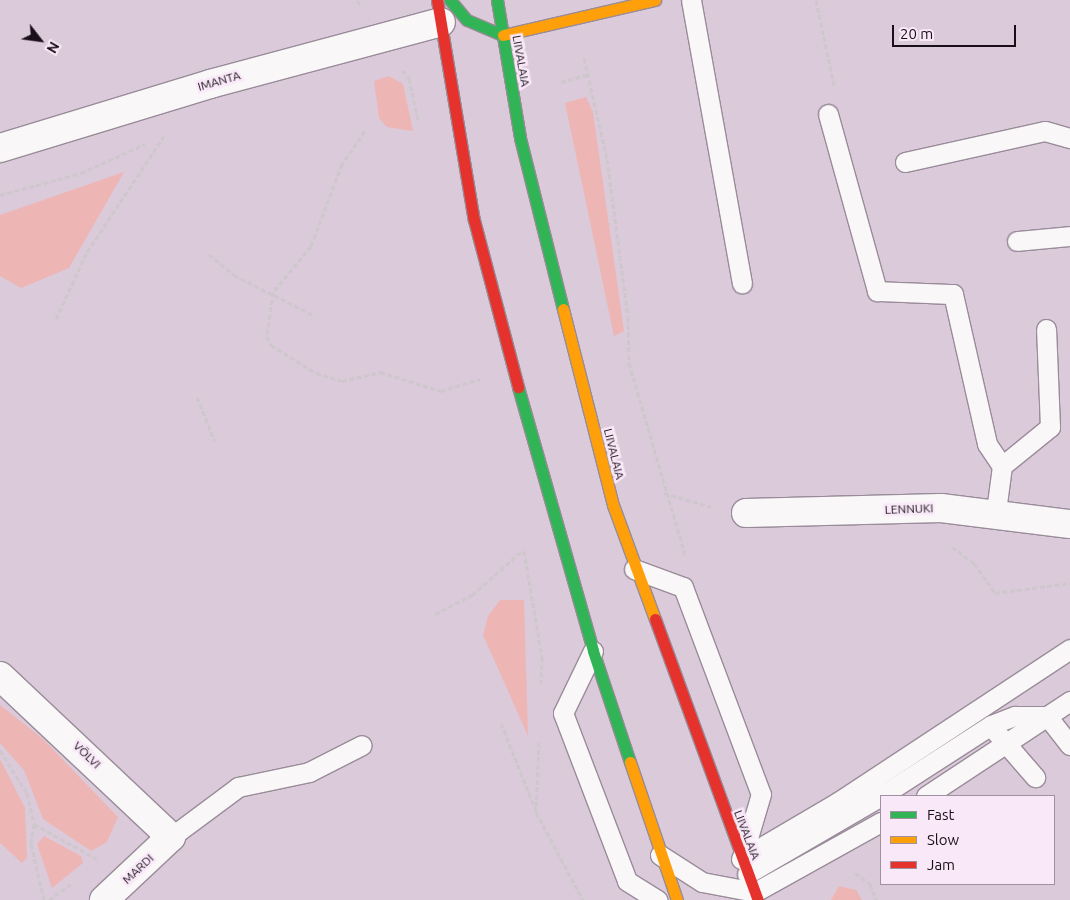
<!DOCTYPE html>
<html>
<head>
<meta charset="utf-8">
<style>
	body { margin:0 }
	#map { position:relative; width:1070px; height:900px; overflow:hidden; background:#dbcada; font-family:Ubuntu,sans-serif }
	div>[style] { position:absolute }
	.green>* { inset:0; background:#eeb5b5 }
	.path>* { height:3px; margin-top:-1.5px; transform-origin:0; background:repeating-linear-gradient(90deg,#cec8cd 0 5px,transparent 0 7.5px) }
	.roads { filter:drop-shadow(1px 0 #998c99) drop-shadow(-1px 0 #998c99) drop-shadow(0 1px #998c99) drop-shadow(0 -1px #998c99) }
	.lane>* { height:19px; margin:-9.5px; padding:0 9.5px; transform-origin:9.5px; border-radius:9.5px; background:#faf7f9 }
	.street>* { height:28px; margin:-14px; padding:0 14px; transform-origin:14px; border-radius:14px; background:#faf7f9 }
	.fast>* { height:11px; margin:-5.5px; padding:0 5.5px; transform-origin:5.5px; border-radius:5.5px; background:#30b455 }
	.slow>* { height:11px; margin:-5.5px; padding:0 5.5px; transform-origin:5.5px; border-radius:5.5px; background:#ff9f0a }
	.jam>* { height:11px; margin:-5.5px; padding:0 5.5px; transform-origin:5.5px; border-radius:5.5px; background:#e5322d }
	span { translate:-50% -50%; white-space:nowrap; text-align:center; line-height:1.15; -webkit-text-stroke:5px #f9e9f8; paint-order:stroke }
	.street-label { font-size:12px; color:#190e19 }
	.legend { position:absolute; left:880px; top:795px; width:175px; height:90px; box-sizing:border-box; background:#f9e9f8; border:1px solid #9f919f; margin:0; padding:6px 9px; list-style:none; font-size:15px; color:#190e19 }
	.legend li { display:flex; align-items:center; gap:10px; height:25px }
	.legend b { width:25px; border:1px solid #9f919f }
	.north { position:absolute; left:15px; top:15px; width:50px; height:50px; -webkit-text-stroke:4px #f9e9f8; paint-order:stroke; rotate:120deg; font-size:14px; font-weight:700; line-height:20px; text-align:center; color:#190e19 }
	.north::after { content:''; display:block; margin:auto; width:18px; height:22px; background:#190e19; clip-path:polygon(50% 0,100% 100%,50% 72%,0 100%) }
	.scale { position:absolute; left:892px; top:25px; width:124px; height:22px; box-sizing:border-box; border:2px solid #190e19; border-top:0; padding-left:6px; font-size:15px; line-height:18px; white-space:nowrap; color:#190e19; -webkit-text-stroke:4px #f9e9f8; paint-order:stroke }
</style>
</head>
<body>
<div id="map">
	<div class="green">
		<i style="clip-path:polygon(389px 76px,403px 84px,413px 131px,387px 127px,379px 118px,374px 81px)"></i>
		<i style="clip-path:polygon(586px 97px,593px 112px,624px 331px,614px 336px,565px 103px)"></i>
		<i style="clip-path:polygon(124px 172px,69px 268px,21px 288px,0 276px,0 215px)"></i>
		<i style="clip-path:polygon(500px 600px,524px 600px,528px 736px,483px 635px,488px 616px)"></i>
		<i style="clip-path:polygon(0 705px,42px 738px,118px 817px,107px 842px,91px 851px,43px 819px,24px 770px,0 743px)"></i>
		<i style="clip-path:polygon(0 759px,25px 808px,27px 858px,22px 863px,0 843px)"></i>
		<i style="clip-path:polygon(44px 836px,81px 856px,83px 863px,52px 888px,37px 844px)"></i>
		<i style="clip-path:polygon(839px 886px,856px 890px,862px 900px,831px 900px)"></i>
	</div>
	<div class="path">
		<i style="left:357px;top:0;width:7px;rotate:56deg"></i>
		<i style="left:816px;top:0;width:87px;rotate:78deg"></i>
		<i style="left:584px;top:58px;width:104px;rotate:77.2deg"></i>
		<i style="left:607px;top:159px;width:159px;rotate:82.4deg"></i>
		<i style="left:628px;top:317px;width:46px;rotate:88.8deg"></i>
		<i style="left:629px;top:363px;width:200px;rotate:73.7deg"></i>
		<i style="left:402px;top:70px;width:11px;rotate:49deg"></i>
		<i style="left:409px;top:78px;width:43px;rotate:77.9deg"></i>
		<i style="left:561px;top:82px;width:27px;rotate:-15deg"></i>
		<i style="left:365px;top:131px;width:40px;rotate:124.9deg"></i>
		<i style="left:342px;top:164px;width:88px;rotate:110.7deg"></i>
		<i style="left:311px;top:246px;width:60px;rotate:129.6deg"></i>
		<i style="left:273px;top:292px;width:44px;rotate:97.8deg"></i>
		<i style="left:267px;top:336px;width:10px;rotate:66deg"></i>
		<i style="left:271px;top:345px;width:53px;rotate:31.9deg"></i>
		<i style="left:316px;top:373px;width:27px;rotate:17deg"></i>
		<i style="left:342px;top:381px;width:39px;rotate:-13deg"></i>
		<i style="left:380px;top:372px;width:64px;rotate:17.3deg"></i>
		<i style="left:441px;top:391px;width:41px;rotate:-17.1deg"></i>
		<i style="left:0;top:195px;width:84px;rotate:-15.2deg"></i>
		<i style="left:81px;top:173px;width:70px;rotate:-24.4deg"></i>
		<i style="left:209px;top:254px;width:33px;rotate:40deg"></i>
		<i style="left:234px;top:275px;width:91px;rotate:26.8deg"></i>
		<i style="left:56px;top:319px;width:74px;rotate:-65.2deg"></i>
		<i style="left:87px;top:252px;width:139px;rotate:-56.4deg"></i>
		<i style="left:197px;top:397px;width:48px;rotate:68.2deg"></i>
		<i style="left:664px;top:493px;width:49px;rotate:16.6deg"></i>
		<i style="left:952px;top:547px;width:27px;rotate:36deg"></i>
		<i style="left:974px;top:563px;width:37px;rotate:55deg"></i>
		<i style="left:995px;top:593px;width:76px;rotate:-7.6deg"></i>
		<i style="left:524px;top:551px;width:108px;rotate:80.4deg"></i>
		<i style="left:542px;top:657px;width:27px;rotate:92deg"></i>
		<i style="left:435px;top:614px;width:42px;rotate:-27.2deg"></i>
		<i style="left:472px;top:595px;width:68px;rotate:-41.4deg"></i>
		<i style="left:501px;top:723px;width:95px;rotate:68.3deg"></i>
		<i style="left:539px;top:742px;width:70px;rotate:92.5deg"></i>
		<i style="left:536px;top:812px;width:100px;rotate:61.9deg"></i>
		<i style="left:0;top:750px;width:51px;rotate:57.9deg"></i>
		<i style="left:27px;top:793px;width:32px;rotate:77deg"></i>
		<i style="left:34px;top:824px;width:20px;rotate:99deg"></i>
		<i style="left:31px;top:844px;width:57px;rotate:76.9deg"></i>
		<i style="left:34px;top:824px;width:72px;rotate:29.1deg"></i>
		<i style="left:855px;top:873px;width:19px;rotate:36deg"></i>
		<i style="left:870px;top:884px;width:17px;rotate:69deg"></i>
		<i style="left:49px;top:900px;width:27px;rotate:-36deg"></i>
	</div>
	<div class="roads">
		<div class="lane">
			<i style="left:691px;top:0;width:288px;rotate:79.8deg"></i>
			<i style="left:828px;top:114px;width:184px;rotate:74.5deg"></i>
			<i style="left:877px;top:291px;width:76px;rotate:2.3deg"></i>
			<i style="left:953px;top:294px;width:154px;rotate:77.2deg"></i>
			<i style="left:987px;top:444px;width:27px;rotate:56deg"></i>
			<i style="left:905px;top:162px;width:143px;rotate:-12.5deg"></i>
			<i style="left:1045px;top:131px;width:26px;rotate:16deg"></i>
			<i style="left:1017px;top:241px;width:53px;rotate:-5.4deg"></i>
			<i style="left:996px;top:511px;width:45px;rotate:-82.4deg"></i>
			<i style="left:1002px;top:466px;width:62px;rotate:-39.1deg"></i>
			<i style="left:1050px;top:427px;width:98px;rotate:-92.3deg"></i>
			<i style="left:634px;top:569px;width:52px;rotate:20.2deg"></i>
			<i style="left:683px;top:587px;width:221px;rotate:69.4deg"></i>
			<i style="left:761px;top:794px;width:67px;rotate:106.5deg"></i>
			<i style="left:593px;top:651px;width:69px;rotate:115.8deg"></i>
			<i style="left:563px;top:713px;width:180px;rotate:69.1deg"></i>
			<i style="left:627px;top:881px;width:36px;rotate:32deg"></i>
			<i style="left:1047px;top:716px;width:37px;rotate:52deg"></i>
			<i style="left:996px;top:732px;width:60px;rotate:49.1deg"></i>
			<i style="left:881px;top:796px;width:131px;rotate:-32.8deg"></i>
			<i style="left:991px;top:725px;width:26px;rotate:-21deg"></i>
			<i style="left:1015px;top:716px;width:32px"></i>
			<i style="left:926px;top:796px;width:173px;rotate:-33.4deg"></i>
			<i style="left:171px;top:837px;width:84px;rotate:-36.7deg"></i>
			<i style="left:238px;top:787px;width:73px;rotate:-11.9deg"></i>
			<i style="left:309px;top:772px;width:59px;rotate:-27deg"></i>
			<i style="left:660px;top:855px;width:50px;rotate:32.7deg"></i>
			<i style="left:702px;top:882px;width:54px;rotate:10.7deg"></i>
			<i style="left:755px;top:892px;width:144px;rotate:-29.1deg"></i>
			<i style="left:741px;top:859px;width:113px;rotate:-30.4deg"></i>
			<i style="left:838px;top:802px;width:278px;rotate:-33.4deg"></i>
			<i style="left:747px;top:874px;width:155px;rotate:-30.2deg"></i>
		</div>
		<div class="street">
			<i style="left:0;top:148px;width:220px;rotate:-16.9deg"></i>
			<i style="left:210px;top:84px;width:239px;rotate:-15deg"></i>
			<i style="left:746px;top:513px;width:195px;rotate:-1.5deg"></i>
			<i style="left:941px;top:508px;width:130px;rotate:7.1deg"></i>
			<i style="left:0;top:676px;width:235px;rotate:43.3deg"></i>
			<i style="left:171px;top:837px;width:92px;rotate:136.8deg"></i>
		</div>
		<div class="fast">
			<i style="left:450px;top:0;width:26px;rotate:50deg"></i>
			<i style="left:467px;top:20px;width:39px;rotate:23deg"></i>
			<i style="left:497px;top:0;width:140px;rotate:80.5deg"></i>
			<i style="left:520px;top:138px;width:176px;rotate:75.9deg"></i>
			<i style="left:518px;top:387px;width:274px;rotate:74.1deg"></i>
			<i style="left:593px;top:651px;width:117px;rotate:71.6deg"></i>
		</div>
		<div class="slow">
			<i style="left:503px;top:35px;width:156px;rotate:-13deg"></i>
			<i style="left:563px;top:309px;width:202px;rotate:75.7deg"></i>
			<i style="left:613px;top:505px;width:121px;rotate:69.8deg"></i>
			<i style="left:630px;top:762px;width:146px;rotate:71.2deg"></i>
		</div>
		<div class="jam">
			<i style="left:437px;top:0;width:223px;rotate:80.5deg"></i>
			<i style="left:474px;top:220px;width:173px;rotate:75.2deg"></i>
			<i style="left:655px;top:619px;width:299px;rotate:69.9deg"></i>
		</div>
	</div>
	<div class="street-label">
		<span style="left:521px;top:61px;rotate:80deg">LIIVALAIA</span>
		<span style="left:219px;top:81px;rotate:-16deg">IMANTA</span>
		<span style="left:614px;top:454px;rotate:76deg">LIIVALAIA</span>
		<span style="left:909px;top:509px;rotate:-2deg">LENNUKI</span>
		<span style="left:87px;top:755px;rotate:44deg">VÕLVI</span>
		<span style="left:747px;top:835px;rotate:69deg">LIIVALAIA</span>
		<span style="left:138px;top:869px;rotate:-43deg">MARDI</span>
	</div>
	<ul class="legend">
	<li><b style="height:6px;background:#30b455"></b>Fast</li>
	<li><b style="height:6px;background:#ff9f0a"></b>Slow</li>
	<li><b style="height:6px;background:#e5322d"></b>Jam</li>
	</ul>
	<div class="north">N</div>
	<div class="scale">20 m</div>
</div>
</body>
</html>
